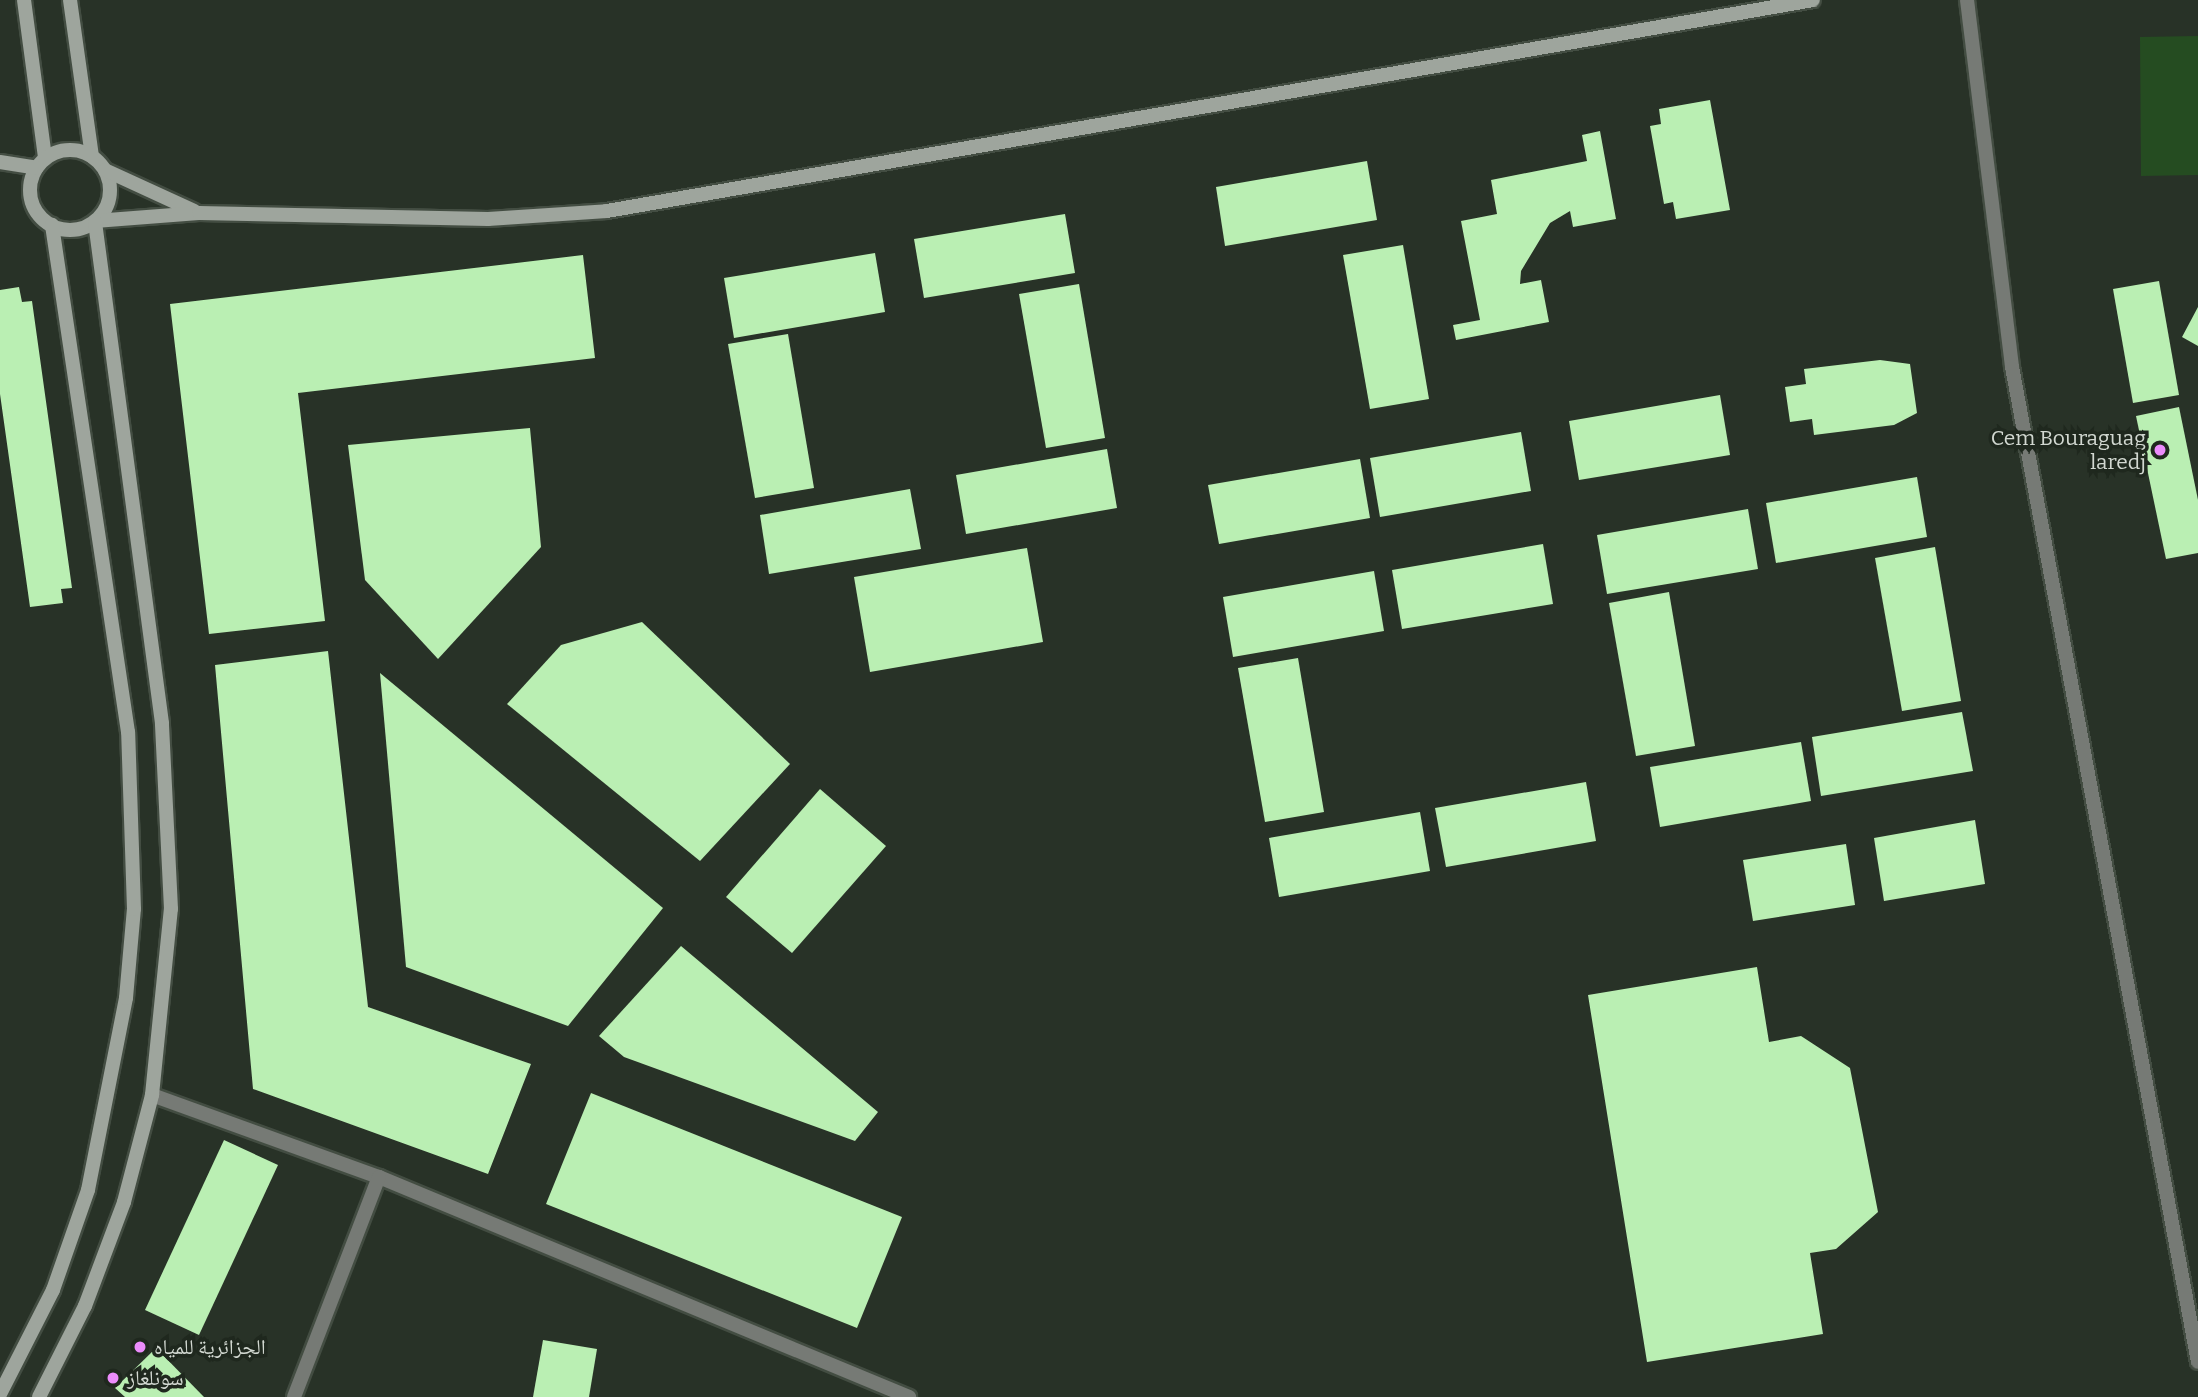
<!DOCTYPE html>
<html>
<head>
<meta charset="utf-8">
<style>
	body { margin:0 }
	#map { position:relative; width:2198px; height:1397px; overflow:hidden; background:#283227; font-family:Bitter,"Noto Naskh Arabic",serif }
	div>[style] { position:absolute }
	.green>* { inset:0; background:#254c21 }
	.building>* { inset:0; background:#baefb3 }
	.roads { filter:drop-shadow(2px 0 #434d42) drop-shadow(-2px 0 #434d42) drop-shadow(0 2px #434d42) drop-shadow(0 -2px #434d42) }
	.minor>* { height:14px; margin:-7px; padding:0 7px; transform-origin:7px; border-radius:7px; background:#767a75 }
	.secondary>* { height:14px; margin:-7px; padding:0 7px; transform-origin:7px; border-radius:7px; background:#9ea59d }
	.secondary>.ring { margin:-7px; padding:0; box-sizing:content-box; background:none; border:14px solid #9ea59d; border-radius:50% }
	.dots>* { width:19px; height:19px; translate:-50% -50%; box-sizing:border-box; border:4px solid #1f281e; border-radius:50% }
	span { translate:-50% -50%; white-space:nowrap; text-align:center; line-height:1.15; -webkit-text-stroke:7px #1f281e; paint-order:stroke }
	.poi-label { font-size:21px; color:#d2d8d1 }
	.right { translate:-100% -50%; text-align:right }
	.left { translate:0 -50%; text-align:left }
</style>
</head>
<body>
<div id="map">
	<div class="green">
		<i style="clip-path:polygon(2198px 36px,2198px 175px,2141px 176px,2140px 37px)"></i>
	</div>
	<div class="building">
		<i style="clip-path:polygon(1710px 100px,1730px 210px,1676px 219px,1673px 202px,1664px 204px,1650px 126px,1661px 124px,1659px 109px)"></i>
		<i style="clip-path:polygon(1600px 131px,1616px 219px,1573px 227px,1570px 211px,1550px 223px,1521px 271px,1520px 284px,1541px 280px,1549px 322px,1456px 340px,1453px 325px,1480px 320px,1461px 221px,1497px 214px,1491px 180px,1587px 161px,1582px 135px)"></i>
		<i style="clip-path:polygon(1367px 161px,1377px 220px,1225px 246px,1216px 187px)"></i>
		<i style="clip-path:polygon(1065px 214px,1075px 273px,924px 298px,914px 239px)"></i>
		<i style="clip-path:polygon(1403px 245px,1429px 399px,1370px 409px,1343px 255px)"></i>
		<i style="clip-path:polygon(875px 253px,885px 312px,734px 338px,724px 278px)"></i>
		<i style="clip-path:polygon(583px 255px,595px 358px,298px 393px,325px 621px,209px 634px,170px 304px)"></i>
		<i style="clip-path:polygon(2159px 281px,2179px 395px,2133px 403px,2113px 289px)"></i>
		<i style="clip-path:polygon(1079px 284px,1105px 438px,1046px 448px,1019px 294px)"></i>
		<i style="clip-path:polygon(19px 287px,22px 302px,32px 301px,72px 588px,61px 589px,63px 603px,30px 607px,0 394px,0 290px)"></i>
		<i style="clip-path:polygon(2198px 307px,2198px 346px,2182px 337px)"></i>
		<i style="clip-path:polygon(788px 334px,814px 488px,755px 498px,728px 344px)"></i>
		<i style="clip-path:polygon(1880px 360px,1910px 364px,1917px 413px,1894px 425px,1814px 435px,1812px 419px,1790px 422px,1785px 387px,1806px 384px,1804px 369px)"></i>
		<i style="clip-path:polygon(1720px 395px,1730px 455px,1579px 480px,1569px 421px)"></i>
		<i style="clip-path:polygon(2179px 407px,2198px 500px,2198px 553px,2166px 559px,2136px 416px)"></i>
		<i style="clip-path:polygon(530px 428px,541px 547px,438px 659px,365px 580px,348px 445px)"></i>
		<i style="clip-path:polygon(1521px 432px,1531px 491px,1380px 517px,1370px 458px)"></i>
		<i style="clip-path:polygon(1107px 449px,1117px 508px,966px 534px,956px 475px)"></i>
		<i style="clip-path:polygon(1360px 459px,1370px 518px,1219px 544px,1208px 485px)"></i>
		<i style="clip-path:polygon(1917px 477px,1927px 537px,1776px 563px,1766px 503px)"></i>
		<i style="clip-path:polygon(910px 489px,921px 549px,769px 574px,760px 515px)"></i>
		<i style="clip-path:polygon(1748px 509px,1758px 569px,1607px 594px,1597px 535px)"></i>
		<i style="clip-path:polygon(1543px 544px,1553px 604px,1402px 629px,1392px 570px)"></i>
		<i style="clip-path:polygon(1935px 547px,1961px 701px,1902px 711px,1875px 558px)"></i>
		<i style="clip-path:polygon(1027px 548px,1043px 642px,870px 672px,854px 577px)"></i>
		<i style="clip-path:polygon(1374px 571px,1384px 631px,1233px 657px,1223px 597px)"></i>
		<i style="clip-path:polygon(1669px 592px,1695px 746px,1636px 756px,1609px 603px)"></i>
		<i style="clip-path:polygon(642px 622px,790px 764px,700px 861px,507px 704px,561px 645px)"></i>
		<i style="clip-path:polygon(328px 651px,368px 1007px,531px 1064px,488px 1174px,253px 1089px,215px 665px)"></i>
		<i style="clip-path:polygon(1298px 658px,1324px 812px,1265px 822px,1238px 668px)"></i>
		<i style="clip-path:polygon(380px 673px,663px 908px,568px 1026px,406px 967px)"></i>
		<i style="clip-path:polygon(1962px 712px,1973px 771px,1821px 796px,1812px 737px)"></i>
		<i style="clip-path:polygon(1801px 742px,1811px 801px,1660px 827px,1650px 767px)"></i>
		<i style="clip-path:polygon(1586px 782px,1596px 841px,1446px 867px,1435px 808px)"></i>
		<i style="clip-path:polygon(820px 789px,886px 846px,792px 953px,726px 897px)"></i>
		<i style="clip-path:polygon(1420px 812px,1430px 871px,1279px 897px,1269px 838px)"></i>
		<i style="clip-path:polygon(1975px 820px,1985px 884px,1884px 901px,1874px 838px)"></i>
		<i style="clip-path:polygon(1846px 844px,1855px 905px,1753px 921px,1743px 860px)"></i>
		<i style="clip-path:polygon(681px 946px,878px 1112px,855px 1141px,624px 1057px,599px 1036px)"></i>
		<i style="clip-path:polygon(1757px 967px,1769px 1042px,1801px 1036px,1850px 1068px,1878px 1212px,1836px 1249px,1810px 1253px,1823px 1334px,1647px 1362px,1588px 995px)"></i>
		<i style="clip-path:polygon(591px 1093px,902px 1217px,857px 1328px,546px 1204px)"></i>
		<i style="clip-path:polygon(224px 1140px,278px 1165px,199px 1335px,145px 1310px)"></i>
		<i style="clip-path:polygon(543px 1340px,597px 1349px,589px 1397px,533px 1397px)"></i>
		<i style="clip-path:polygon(156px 1348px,204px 1397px,125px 1397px,115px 1388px)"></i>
	</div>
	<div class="roads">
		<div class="minor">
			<i style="left:1967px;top:0;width:370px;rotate:83deg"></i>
			<i style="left:2012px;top:367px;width:1012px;rotate:79.41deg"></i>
			<i style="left:152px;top:1095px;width:241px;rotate:19.9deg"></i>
			<i style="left:379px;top:1177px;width:574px;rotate:22.54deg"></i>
			<i style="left:294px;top:1397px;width:236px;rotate:-68.9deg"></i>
		</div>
		<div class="secondary">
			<i style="left:24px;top:0;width:159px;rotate:82.4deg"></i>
			<i style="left:70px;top:0;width:158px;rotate:82deg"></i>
			<i class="ring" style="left:30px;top:150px;width:66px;height:66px"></i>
			<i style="left:0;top:162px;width:37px;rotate:9deg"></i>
			<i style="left:105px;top:170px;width:98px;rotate:24.7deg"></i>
			<i style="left:95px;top:221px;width:104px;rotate:-4.4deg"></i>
			<i style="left:199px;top:213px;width:289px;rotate:1.2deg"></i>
			<i style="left:488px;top:219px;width:119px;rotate:-3.8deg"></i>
			<i style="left:607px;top:211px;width:1224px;rotate:-9.92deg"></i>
			<i style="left:0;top:1394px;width:117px;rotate:-63deg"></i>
			<i style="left:53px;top:1290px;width:106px;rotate:-70.7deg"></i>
			<i style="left:88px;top:1190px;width:196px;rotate:-78.8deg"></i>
			<i style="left:126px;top:998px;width:89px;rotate:-84.9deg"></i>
			<i style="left:134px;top:909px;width:177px;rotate:-91.9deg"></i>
			<i style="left:128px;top:732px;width:513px;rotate:-98.53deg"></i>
			<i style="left:39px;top:1397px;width:102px;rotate:-63.2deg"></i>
			<i style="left:85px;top:1306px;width:111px;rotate:-69.4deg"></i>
			<i style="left:124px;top:1202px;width:111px;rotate:-75.3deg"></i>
			<i style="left:152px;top:1095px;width:187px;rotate:-84.2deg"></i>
			<i style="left:171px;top:909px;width:186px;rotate:-92.8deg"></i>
			<i style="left:162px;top:723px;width:505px;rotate:-97.62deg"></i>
		</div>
	</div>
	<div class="dots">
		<i style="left:2160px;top:450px;background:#eb8cfb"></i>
		<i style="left:140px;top:1347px;background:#eb8cfb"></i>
		<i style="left:113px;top:1378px;background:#eb8cfb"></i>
	</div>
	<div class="poi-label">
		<span class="right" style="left:2146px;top:450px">Cem Bouraguag<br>laredj</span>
		<span class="left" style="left:154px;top:1347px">الجزائرية للمياه</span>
		<span class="left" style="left:127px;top:1378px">سونلغاز</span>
	</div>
</div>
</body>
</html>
